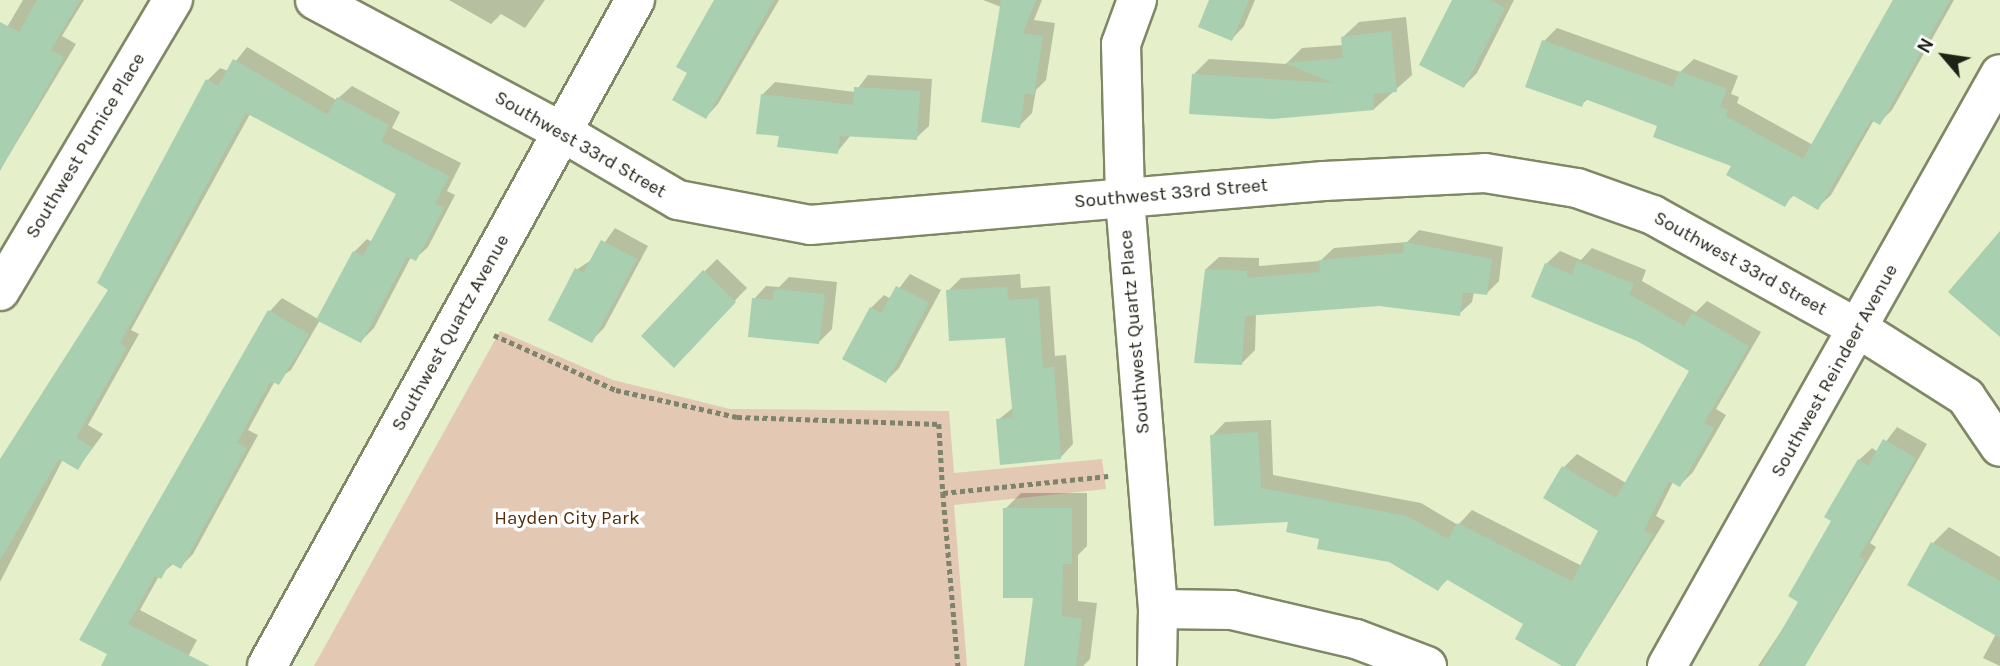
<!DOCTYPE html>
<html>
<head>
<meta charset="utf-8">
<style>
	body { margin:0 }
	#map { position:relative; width:2000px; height:666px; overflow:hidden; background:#e5efca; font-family:Karla,sans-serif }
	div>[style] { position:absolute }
	.green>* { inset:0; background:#e3c8b4 }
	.shadow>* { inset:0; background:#0003 }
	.building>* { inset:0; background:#a8d0b0 }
	.path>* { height:4.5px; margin-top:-2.25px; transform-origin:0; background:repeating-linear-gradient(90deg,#7d846b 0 5px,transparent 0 8.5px) }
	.roads { filter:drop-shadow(2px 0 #7f8866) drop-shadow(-2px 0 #7f8866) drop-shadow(0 2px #7f8866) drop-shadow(0 -2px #7f8866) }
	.minor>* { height:38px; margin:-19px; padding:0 19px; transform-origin:19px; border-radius:19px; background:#fff }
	span { translate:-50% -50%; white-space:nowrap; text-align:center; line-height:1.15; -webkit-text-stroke:7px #fff; paint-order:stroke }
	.street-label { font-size:19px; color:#1f2315 }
	.park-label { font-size:19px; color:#532d09 }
	.north { position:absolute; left:1909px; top:21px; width:70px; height:70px; -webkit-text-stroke:5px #fff; paint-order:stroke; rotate:299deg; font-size:19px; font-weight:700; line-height:28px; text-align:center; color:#1f2315 }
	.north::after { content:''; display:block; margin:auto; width:24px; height:32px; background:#1f2315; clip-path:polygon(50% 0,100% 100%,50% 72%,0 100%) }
</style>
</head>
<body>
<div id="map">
	<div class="green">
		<i style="clip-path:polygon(500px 331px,613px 380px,730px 409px,949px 411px,954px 473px,1102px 459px,1106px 489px,954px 505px,967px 666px,314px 666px)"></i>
	</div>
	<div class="shadow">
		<i style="clip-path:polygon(23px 0,84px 0,62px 36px,76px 44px,0 170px,0 39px)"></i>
		<i style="clip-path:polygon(449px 0,545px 0,525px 28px,501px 14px,491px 24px)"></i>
		<i style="clip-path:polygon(717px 0,779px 0,718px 104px,706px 117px,689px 73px)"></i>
		<i style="clip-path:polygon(983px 0,1042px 0,1034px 20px,1055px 23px,1046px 80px,1036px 90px,1032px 113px,1019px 126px,1001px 7px)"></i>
		<i style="clip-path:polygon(1210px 0,1255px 0,1244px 26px,1232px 39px)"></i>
		<i style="clip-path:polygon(1454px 0,1514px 0,1477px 73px,1464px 86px)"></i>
		<i style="clip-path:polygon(1893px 0,1954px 0,1892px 110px,1879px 123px,1874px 120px,1831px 195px,1818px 207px,1795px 194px,1784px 205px,1734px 165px,1659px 125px,1588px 99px,1581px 105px,1544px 41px,1557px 28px,1680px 72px,1694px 59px,1738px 76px,1731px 94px,1739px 97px,1737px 103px,1813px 145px)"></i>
		<i style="clip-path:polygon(1406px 17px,1412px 75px,1374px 109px,1194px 74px,1209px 59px,1286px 64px,1302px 48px,1344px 45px,1343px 37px,1359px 22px)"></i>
		<i style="clip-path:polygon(247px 47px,336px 100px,352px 86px,400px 112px,392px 128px,461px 163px,447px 191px,455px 195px,428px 247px,415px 259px,411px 257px,374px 328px,361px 341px,320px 320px,291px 370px,275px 381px,266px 397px,248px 430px,258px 435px,193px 554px,181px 566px,173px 564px,159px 576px,140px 610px,197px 640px,183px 666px,103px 666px,270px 311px,282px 298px,318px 319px,354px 252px,367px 239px,372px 242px,398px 193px,250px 114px,131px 330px,139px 334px,88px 425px,103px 434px,78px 468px,63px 459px,0 582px,0 462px,111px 289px,208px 80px,220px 68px,228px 71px)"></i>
		<i style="clip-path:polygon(868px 75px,932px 79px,929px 126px,916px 138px,851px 135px,837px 152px,781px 135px,762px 95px,775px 82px,855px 92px)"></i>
		<i style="clip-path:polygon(615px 228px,648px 246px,604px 328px,591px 341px,576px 270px,593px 259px)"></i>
		<i style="clip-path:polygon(1419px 230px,1503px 247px,1499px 281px,1486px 294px,1474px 292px,1472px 302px,1459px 314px,1379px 304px,1256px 314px,1255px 350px,1242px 363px,1206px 269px,1219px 257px,1259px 258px,1259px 266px,1320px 261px,1334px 248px,1407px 242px)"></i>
		<i style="clip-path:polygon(1592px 248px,1646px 270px,1642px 281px,1696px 312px,1707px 301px,1761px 332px,1716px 409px,1726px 415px,1693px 472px,1680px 485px,1673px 482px,1656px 516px,1665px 521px,1575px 666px,1565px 666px,1525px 623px,1448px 579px,1438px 589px,1389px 561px,1321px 537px,1290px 521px,1212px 436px,1225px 422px,1271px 420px,1273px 475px,1421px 503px,1458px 525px,1472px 510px,1582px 566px,1601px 530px,1564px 467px,1577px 454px,1626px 483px,1691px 370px,1546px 264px,1560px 251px,1581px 260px)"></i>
		<i style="clip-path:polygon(717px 259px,747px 288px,686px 352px,704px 272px)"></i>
		<i style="clip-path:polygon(910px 274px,941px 290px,899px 368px,886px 381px,845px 358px,871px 308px,884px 295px,891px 299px)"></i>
		<i style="clip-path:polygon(1020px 274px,1021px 288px,1050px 286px,1055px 356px,1066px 355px,1073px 444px,1061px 457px,998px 420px,1014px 407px,1007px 336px,948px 291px,961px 278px)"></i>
		<i style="clip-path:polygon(789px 277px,837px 282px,832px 329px,819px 342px,754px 299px,766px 286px,779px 287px)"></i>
		<i style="clip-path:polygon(1897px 427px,1927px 444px,1870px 543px,1876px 547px,1805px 666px,1758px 666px,1801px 601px,1859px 460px,1872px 448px,1878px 452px)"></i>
		<i style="clip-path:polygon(1021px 493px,1087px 493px,1087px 546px,1078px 555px,1078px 601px,1097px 603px,1090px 659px,1083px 666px,1026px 666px,1035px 596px,1005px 509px)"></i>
		<i style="clip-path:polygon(1949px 527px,2000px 557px,2000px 666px,1983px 658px,1996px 634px,1933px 543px)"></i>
	</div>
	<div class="building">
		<i style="clip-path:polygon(37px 0,80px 0,51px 50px,64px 57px,0 171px,0 22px,19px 32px)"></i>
		<i style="clip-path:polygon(714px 0,774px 0,706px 119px,672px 100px,687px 73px,676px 67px)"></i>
		<i style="clip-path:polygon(1001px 0,1036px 0,1023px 33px,1043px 36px,1034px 95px,1025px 93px,1020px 128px,981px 122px)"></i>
		<i style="clip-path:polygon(1209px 0,1249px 0,1232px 41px,1198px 27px)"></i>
		<i style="clip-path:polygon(1452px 0,1490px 0,1505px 8px,1464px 88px,1419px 65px)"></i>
		<i style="clip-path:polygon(1893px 0,1950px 0,1880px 125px,1871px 120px,1818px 210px,1792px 195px,1785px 207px,1726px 175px,1731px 166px,1653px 137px,1657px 126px,1585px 99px,1582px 107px,1525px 87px,1542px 40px,1673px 87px,1679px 71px,1727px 89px,1720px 107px,1728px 110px,1726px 116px,1803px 159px)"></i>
		<i style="clip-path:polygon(1391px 31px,1397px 92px,1373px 94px,1374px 110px,1273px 119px,1189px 114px,1192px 74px,1333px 83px,1285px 63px,1343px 58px,1341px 37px)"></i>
		<i style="clip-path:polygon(233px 59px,328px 115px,337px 97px,389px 125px,381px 141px,449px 176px,435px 204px,444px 208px,416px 261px,407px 257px,361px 343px,316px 320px,353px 251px,363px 256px,396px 194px,246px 113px,120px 343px,127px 348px,76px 438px,92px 447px,78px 470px,59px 459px,0 560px,0 459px,108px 290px,97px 283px,206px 79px,218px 86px)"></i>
		<i style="clip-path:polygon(854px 87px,920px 91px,917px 140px,840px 136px,838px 154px,777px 147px,779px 136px,756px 134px,761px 94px,853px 105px)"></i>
		<i style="clip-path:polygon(2000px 231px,2000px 337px,1948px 292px)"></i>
		<i style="clip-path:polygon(601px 240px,637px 259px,592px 343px,548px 320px,575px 268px,583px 273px)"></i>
		<i style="clip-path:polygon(1404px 242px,1492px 259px,1487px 295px,1463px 292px,1460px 316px,1379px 306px,1245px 316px,1242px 365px,1194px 363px,1205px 269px,1247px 271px,1247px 278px,1320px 272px,1319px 260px,1403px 253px)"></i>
		<i style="clip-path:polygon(1577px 261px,1634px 284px,1629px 294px,1684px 326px,1692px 313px,1749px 346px,1704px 423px,1714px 428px,1680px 487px,1669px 481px,1644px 530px,1653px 535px,1575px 666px,1562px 666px,1515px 639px,1523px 624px,1446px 579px,1438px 591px,1389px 562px,1317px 549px,1319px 539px,1286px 532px,1288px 522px,1214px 526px,1210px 435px,1258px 432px,1261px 488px,1407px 516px,1448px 539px,1457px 523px,1572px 581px,1598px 531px,1543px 498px,1562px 466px,1616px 498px,1689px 371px,1637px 341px,1531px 297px,1545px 263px,1572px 275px)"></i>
		<i style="clip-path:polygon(703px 270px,736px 302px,674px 368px,641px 336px)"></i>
		<i style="clip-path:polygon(896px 286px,929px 303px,886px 383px,842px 359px,870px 307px,881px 313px)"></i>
		<i style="clip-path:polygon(1007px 287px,1009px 300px,1038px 298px,1043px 368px,1054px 367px,1061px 459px,1000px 465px,996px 419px,1013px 418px,1005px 338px,949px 341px,946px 290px)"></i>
		<i style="clip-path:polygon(774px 289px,825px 294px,819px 344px,748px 337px,752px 298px,773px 300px)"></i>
		<i style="clip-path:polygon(268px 310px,309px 334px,279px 385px,271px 381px,253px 412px,237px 443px,247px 448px,181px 569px,170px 563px,161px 579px,155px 576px,128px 624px,210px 666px,101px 666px,107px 654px,79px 640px)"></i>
		<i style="clip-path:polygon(1883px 439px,1916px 458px,1859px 557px,1865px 560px,1805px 666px,1761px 666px,1798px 602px,1788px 596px,1831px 521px,1824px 517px,1858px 459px,1868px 466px)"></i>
		<i style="clip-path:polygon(1003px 508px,1072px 508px,1072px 564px,1063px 564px,1062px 616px,1082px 619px,1076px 666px,1024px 666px,1033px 598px,1003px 598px)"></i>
		<i style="clip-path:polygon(1931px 542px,2000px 581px,2000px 638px,1907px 585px)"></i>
	</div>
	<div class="path">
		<i style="left:494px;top:335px;width:134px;rotate:24.3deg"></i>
		<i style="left:616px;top:390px;width:124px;rotate:12.6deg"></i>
		<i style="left:737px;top:417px;width:202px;rotate:2deg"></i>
		<i style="left:939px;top:424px;width:69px;rotate:86.7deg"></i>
		<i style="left:943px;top:493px;width:166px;rotate:-5.9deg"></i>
		<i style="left:943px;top:493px;width:174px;rotate:85deg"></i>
	</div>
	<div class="roads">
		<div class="minor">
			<i style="left:315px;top:0;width:280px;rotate:28.1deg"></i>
			<i style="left:562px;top:132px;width:134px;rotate:30.4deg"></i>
			<i style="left:678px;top:200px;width:134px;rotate:10.7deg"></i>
			<i style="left:810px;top:225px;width:516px;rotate:-4.89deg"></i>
			<i style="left:1324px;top:181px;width:161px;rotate:-2.8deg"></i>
			<i style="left:1485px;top:173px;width:93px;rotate:9.3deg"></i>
			<i style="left:1577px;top:188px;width:81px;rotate:19.6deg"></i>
			<i style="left:1653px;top:215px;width:235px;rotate:29deg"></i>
			<i style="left:1859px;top:329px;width:127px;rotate:32.4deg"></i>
			<i style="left:1966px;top:397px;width:60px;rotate:55.8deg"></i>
			<i style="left:1137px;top:0;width:47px;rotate:110deg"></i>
			<i style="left:1121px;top:44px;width:155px;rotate:88.5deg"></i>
			<i style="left:1125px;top:199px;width:411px;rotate:85.4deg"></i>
			<i style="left:1158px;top:609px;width:57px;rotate:91deg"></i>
			<i style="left:0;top:291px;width:339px;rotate:-59.3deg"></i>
			<i style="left:1158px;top:609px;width:74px;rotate:0.8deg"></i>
			<i style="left:1232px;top:610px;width:127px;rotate:13.2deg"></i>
			<i style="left:1356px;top:639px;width:76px;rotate:20.8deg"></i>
			<i style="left:267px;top:666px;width:761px;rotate:-61.08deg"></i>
			<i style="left:1667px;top:666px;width:679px;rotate:-60.64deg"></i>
		</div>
	</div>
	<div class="street-label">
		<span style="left:580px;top:145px;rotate:30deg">Southwest 33rd Street</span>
		<span style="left:86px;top:146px;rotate:-59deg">Southwest Pumice Place</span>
		<span style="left:1171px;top:194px;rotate:-5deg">Southwest 33rd Street</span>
		<span style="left:1740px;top:264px;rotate:29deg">Southwest 33rd Street</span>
		<span style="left:1135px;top:332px;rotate:-95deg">Southwest Quartz Place</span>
		<span style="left:451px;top:333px;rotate:-61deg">Southwest Quartz Avenue</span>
		<span style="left:1835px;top:371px;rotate:-61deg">Southwest Reindeer Avenue</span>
	</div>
	<div class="park-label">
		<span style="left:567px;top:519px">Hayden City Park</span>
	</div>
	<div class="north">N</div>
</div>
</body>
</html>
